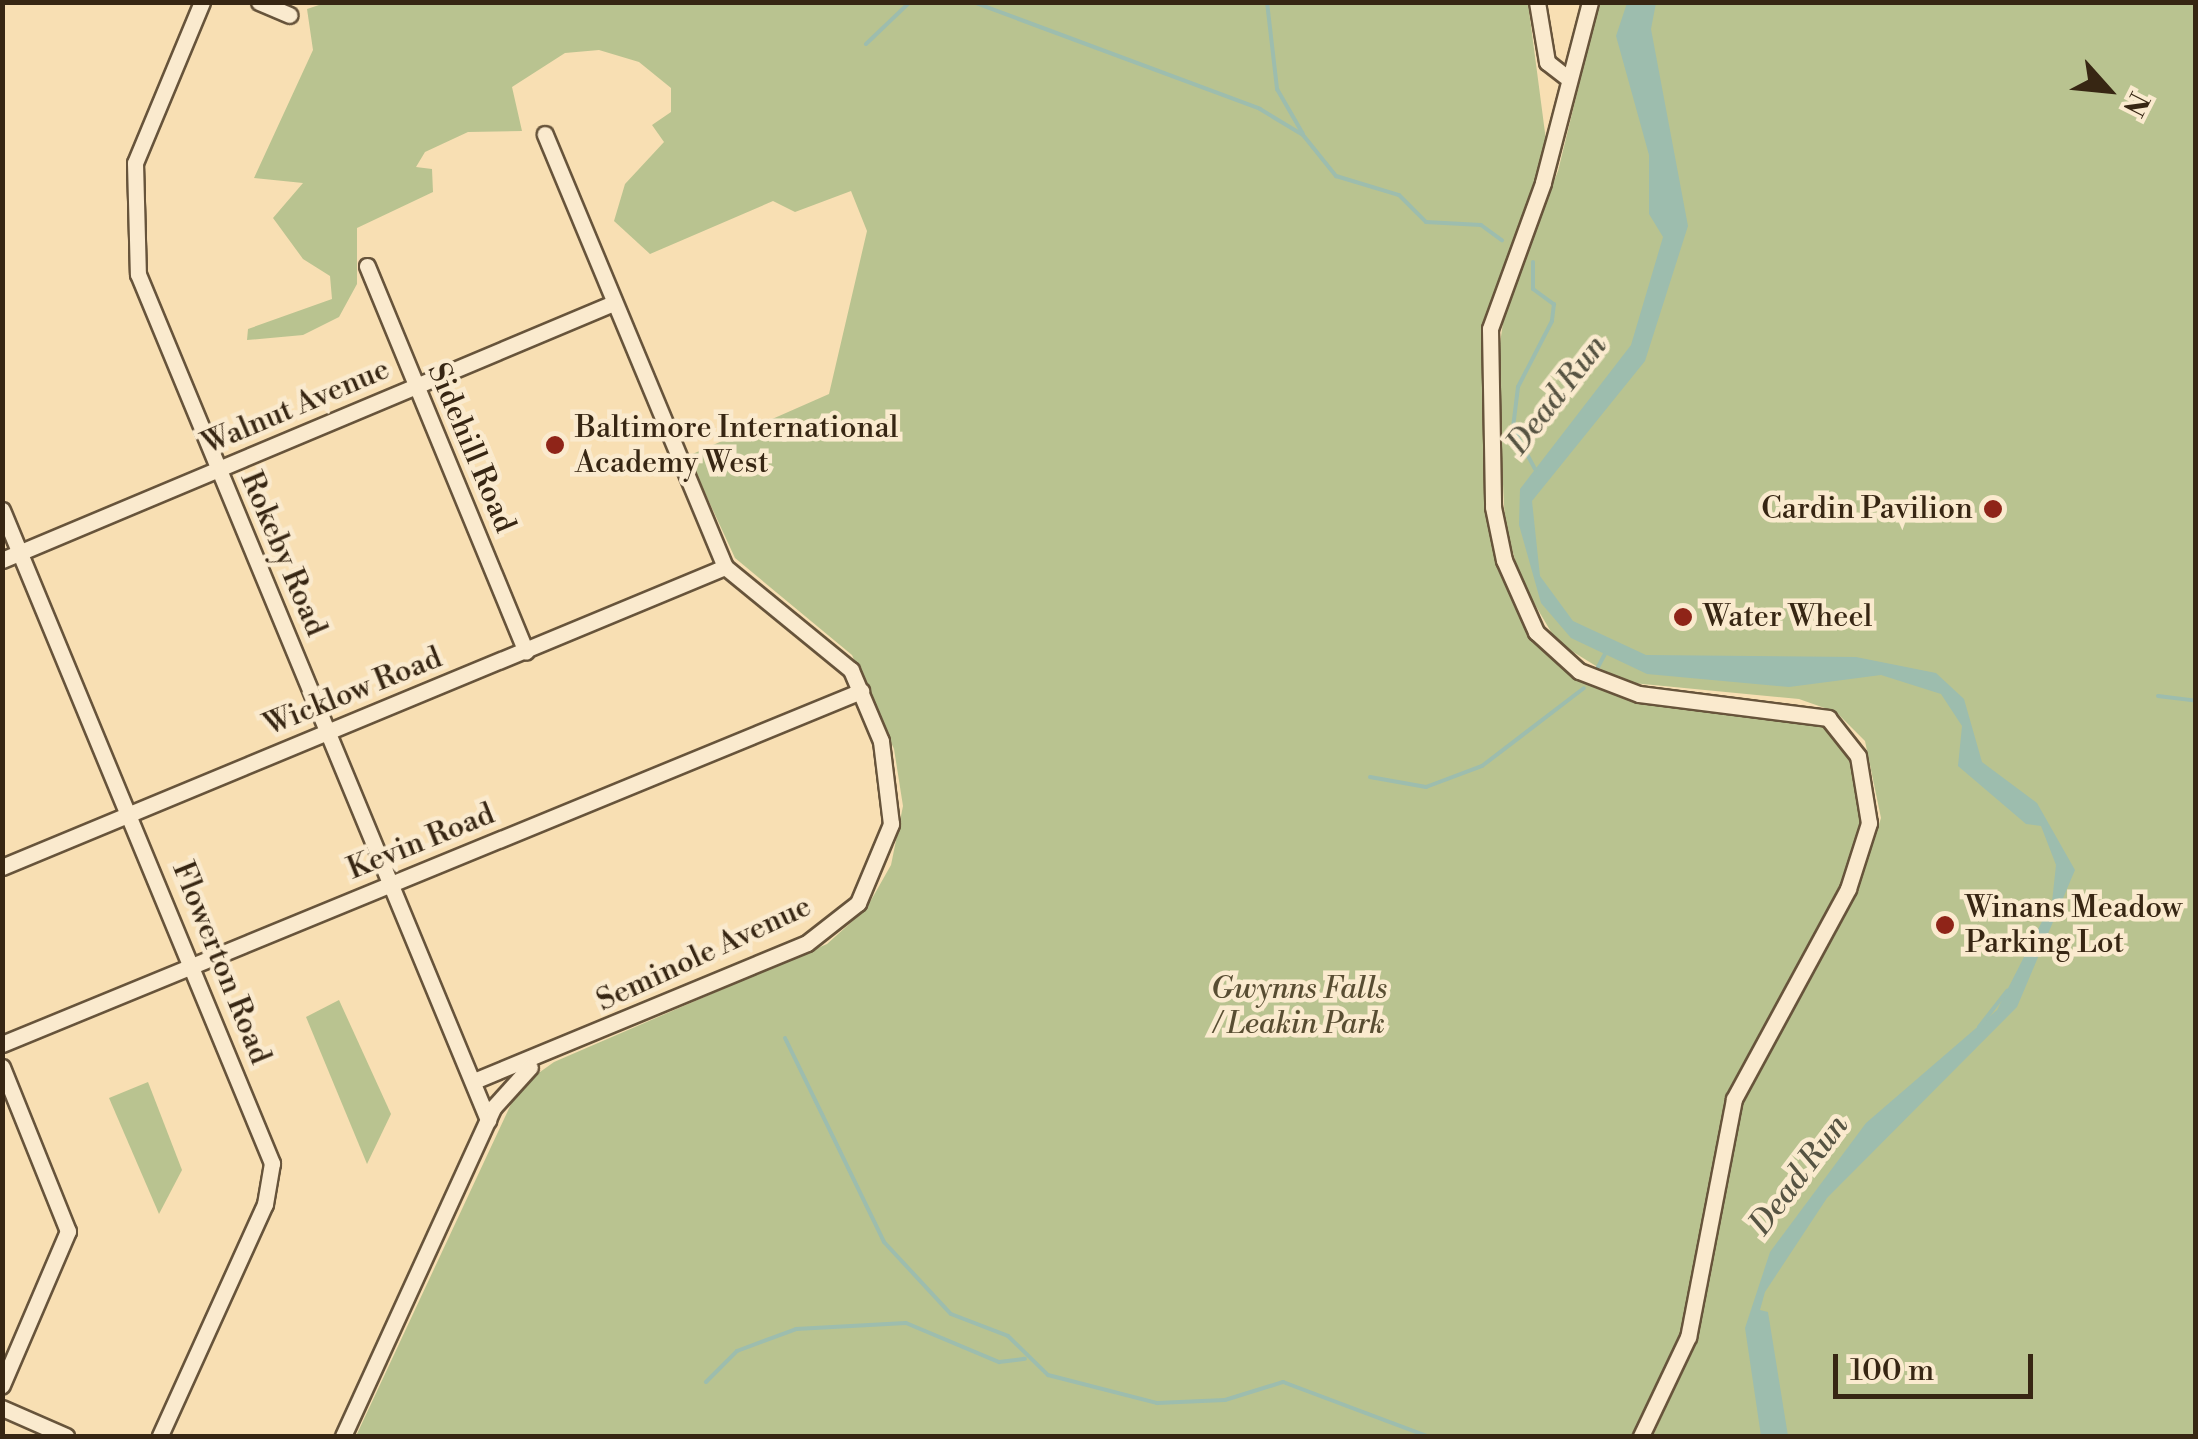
<!DOCTYPE html>
<html>
<head>
<meta charset="utf-8">
<style>
	body { margin:0 }
	#map { position:relative; width:2198px; height:1439px; overflow:hidden; background:#f8dfb3; font-family:"Libre Bodoni",serif }
	div>[style] { position:absolute }
	.green>* { inset:0; background:#b9c390 }
	.water>* { inset:0; background:#9dbdae }
	.stream>* { height:4px; margin:-2px; padding:0 2px; transform-origin:2px; border-radius:2px; background:#9dbdae }
	.roads { filter:drop-shadow(2px 0 #67543b) drop-shadow(-2px 0 #67543b) drop-shadow(0 2px #67543b) drop-shadow(0 -2px #67543b) }
	.minor>* { height:15px; margin:-7.5px; padding:0 7.5px; transform-origin:7.5px; border-radius:7.5px; background:#faeace }
	.dots>* { width:28px; height:28px; translate:-50% -50%; box-sizing:border-box; border:5px solid #faeace; border-radius:50% }
	span { translate:-50% -50%; white-space:nowrap; text-align:center; line-height:1.15; -webkit-text-stroke:9px #faeace; paint-order:stroke }
	.street-label { font-size:30px; color:#372613 }
	.poi-label { font-size:30px; color:#372613 }
	.left { translate:0 -50%; text-align:left }
	.right { translate:-100% -50%; text-align:right }
	.park-label { font-size:30px; color:#584d32; font-style:italic }
	.water-label { font-size:32px; color:#565342; font-style:italic }
	.frame { position:absolute; inset:0; border:5px solid #372613; pointer-events:none }
	.north { position:absolute; left:2058px; top:40px; width:100px; height:100px; -webkit-text-stroke:8px #faeace; paint-order:stroke; rotate:117deg; font-size:28px; font-weight:700; line-height:40px; text-align:center; color:#372613 }
	.north::after { content:''; display:block; margin:auto; width:35px; height:45px; background:#372613; clip-path:polygon(50% 0,100% 100%,50% 72%,0 100%) }
	.scale { position:absolute; left:1833px; top:1354px; width:200px; height:45px; box-sizing:border-box; border:5px solid #372613; border-top:0; padding-left:12px; font-size:30px; line-height:35px; white-space:nowrap; color:#372613; -webkit-text-stroke:8px #faeace; paint-order:stroke }
</style>
</head>
<body>
<div id="map">
	<div class="green">
		<i style="clip-path:polygon(325px 3px,1528px 3px,1547px 148px,1483px 346px,1491px 527px,1516px 607px,1538px 643px,1588px 684px,1672px 706px,1825px 724px,1857px 771px,1862px 829px,1855px 861px,1732px 1089px,1685px 1331px,1635px 1436px,356px 1436px,519px 1087px,554px 1062px,827px 944px,866px 909px,891px 865px,903px 806px,894px 749px,852px 655px,735px 558px,688px 456px,829px 394px,867px 231px,851px 191px,795px 212px,773px 201px,650px 254px,614px 221px,625px 184px,664px 142px,652px 125px,671px 112px,671px 88px,639px 62px,599px 50px,565px 53px,512px 87px,522px 131px,468px 132px,425px 152px,416px 167px,432px 169px,433px 192px,357px 228px,357px 284px,339px 317px,303px 335px,247px 340px,248px 329px,332px 299px,330px 276px,303px 259px,273px 218px,303px 183px,254px 178px,313px 50px,307px 9px)"></i>
		<i style="clip-path:polygon(1599px 3px,2195px 3px,2195px 1436px,1653px 1436px,1697px 1338px,1743px 1098px,1855px 896px,1881px 818px,1865px 741px,1836px 712px,1799px 699px,1622px 682px,1557px 642px,1521px 581px,1505px 524px,1497px 364px,1506px 302px,1558px 171px)"></i>
		<i style="clip-path:polygon(339px 1000px,391px 1114px,367px 1164px,306px 1017px)"></i>
		<i style="clip-path:polygon(148px 1082px,182px 1170px,159px 1214px,109px 1098px)"></i>
	</div>
	<div class="water">
		<i style="clip-path:polygon(1627px 3px,1656px 3px,1651px 29px,1688px 226px,1645px 361px,1532px 501px,1540px 576px,1573px 621px,1646px 655px,1856px 657px,1936px 673px,1964px 699px,1982px 762px,2037px 803px,2075px 870px,2017px 1007px,1827px 1198px,1765px 1292px,1760px 1310px,1768px 1312px,1788px 1436px,1761px 1436px,1745px 1328px,1770px 1252px,1866px 1123px,1997px 1010px,2052px 902px,2056px 865px,2041px 826px,2026px 824px,1958px 766px,1962px 726px,1941px 694px,1881px 675px,1789px 687px,1647px 674px,1571px 638px,1541px 603px,1519px 525px,1520px 489px,1631px 345px,1663px 237px,1649px 214px,1649px 155px,1616px 36px)"></i>
	</div>
	<div class="stream">
		<i style="left:973px;top:2px;width:306px;rotate:20.4deg"></i>
		<i style="left:1260px;top:109px;width:50px;rotate:31.2deg"></i>
		<i style="left:1303px;top:135px;width:53px;rotate:51.2deg"></i>
		<i style="left:1336px;top:176px;width:66px;rotate:16.8deg"></i>
		<i style="left:1399px;top:195px;width:38px;rotate:45deg"></i>
		<i style="left:1426px;top:222px;width:55px;rotate:3.1deg"></i>
		<i style="left:1481px;top:225px;width:26px;rotate:36deg"></i>
		<i style="left:1267px;top:2px;width:88px;rotate:83.4deg"></i>
		<i style="left:1277px;top:89px;width:52px;rotate:60deg"></i>
		<i style="left:866px;top:44px;width:61px;rotate:-43.7deg"></i>
		<i style="left:1533px;top:262px;width:27px;rotate:90deg"></i>
		<i style="left:1533px;top:289px;width:26px;rotate:36deg"></i>
		<i style="left:1554px;top:304px;width:17px;rotate:97deg"></i>
		<i style="left:1552px;top:321px;width:74px;rotate:117.3deg"></i>
		<i style="left:1518px;top:387px;width:41px;rotate:97deg"></i>
		<i style="left:1513px;top:428px;width:47px;rotate:61.8deg"></i>
		<i style="left:1598px;top:667px;width:15px;rotate:-62deg"></i>
		<i style="left:2158px;top:696px;width:38px;rotate:7deg"></i>
		<i style="left:1370px;top:777px;width:57px;rotate:10.1deg"></i>
		<i style="left:1426px;top:787px;width:60px;rotate:-20.6deg"></i>
		<i style="left:1482px;top:766px;width:128px;rotate:-37.4deg"></i>
		<i style="left:1979px;top:1027px;width:46px;rotate:-52.1deg"></i>
		<i style="left:785px;top:1038px;width:227px;rotate:64.1deg"></i>
		<i style="left:884px;top:1242px;width:98px;rotate:47.1deg"></i>
		<i style="left:951px;top:1314px;width:61px;rotate:21.1deg"></i>
		<i style="left:1008px;top:1336px;width:56px;rotate:44.3deg"></i>
		<i style="left:1048px;top:1375px;width:113px;rotate:14.4deg"></i>
		<i style="left:1157px;top:1403px;width:68px;rotate:-2.5deg"></i>
		<i style="left:1225px;top:1400px;width:61px;rotate:-17.2deg"></i>
		<i style="left:1283px;top:1382px;width:154px;rotate:20.6deg"></i>
		<i style="left:706px;top:1382px;width:44px;rotate:-45deg"></i>
		<i style="left:737px;top:1351px;width:63px;rotate:-20.4deg"></i>
		<i style="left:796px;top:1329px;width:110px;rotate:-3.1deg"></i>
		<i style="left:906px;top:1323px;width:101px;rotate:22.8deg"></i>
		<i style="left:999px;top:1362px;width:26px;rotate:-7deg"></i>
	</div>
	<div class="roads">
		<div class="minor">
			<i style="left:202px;top:2px;width:174px;rotate:112.6deg"></i>
			<i style="left:135px;top:163px;width:111px;rotate:88.5deg"></i>
			<i style="left:138px;top:274px;width:916px;rotate:67.52deg"></i>
			<i style="left:259px;top:2px;width:33px;rotate:23deg"></i>
			<i style="left:1537px;top:2px;width:61px;rotate:80.5deg"></i>
			<i style="left:1547px;top:62px;width:23px;rotate:38deg"></i>
			<i style="left:1590px;top:2px;width:187px;rotate:104.6deg"></i>
			<i style="left:1543px;top:183px;width:155px;rotate:110deg"></i>
			<i style="left:1490px;top:329px;width:178px;rotate:89deg"></i>
			<i style="left:1493px;top:507px;width:54px;rotate:78.3deg"></i>
			<i style="left:1504px;top:560px;width:79px;rotate:66deg"></i>
			<i style="left:1536px;top:632px;width:58px;rotate:42.2deg"></i>
			<i style="left:1579px;top:671px;width:64px;rotate:21deg"></i>
			<i style="left:1639px;top:694px;width:191px;rotate:7.2deg"></i>
			<i style="left:1828px;top:718px;width:48px;rotate:51.7deg"></i>
			<i style="left:1858px;top:756px;width:68px;rotate:80.7deg"></i>
			<i style="left:1869px;top:823px;width:69px;rotate:107.7deg"></i>
			<i style="left:1848px;top:889px;width:239px;rotate:118.5deg"></i>
			<i style="left:1734px;top:1099px;width:242px;rotate:100.9deg"></i>
			<i style="left:1688px;top:1337px;width:110px;rotate:115.4deg"></i>
			<i style="left:367px;top:266px;width:417px;rotate:67.6deg"></i>
			<i style="left:2px;top:510px;width:707px;rotate:67.54deg"></i>
			<i style="left:272px;top:1163px;width:42px;rotate:99.7deg"></i>
			<i style="left:265px;top:1204px;width:255px;rotate:114.4deg"></i>
			<i style="left:2px;top:560px;width:661px;rotate:-22.8deg"></i>
			<i style="left:2px;top:867px;width:783px;rotate:-22.54deg"></i>
			<i style="left:2px;top:1044px;width:929px;rotate:-22.34deg"></i>
			<i style="left:2px;top:1067px;width:177px;rotate:68.1deg"></i>
			<i style="left:68px;top:1231px;width:168px;rotate:113.2deg"></i>
			<i style="left:474px;top:1081px;width:360px;rotate:-22.5deg"></i>
			<i style="left:807px;top:943px;width:65px;rotate:-38.1deg"></i>
			<i style="left:858px;top:903px;width:86px;rotate:-67.3deg"></i>
			<i style="left:891px;top:824px;width:84px;rotate:-96.9deg"></i>
			<i style="left:881px;top:741px;width:77px;rotate:-112.9deg"></i>
			<i style="left:851px;top:670px;width:163px;rotate:-140.7deg"></i>
			<i style="left:725px;top:567px;width:469px;rotate:-112.6deg"></i>
			<i style="left:2px;top:1408px;width:70px;rotate:23.6deg"></i>
			<i style="left:343px;top:1436px;width:361px;rotate:-65.4deg"></i>
			<i style="left:493px;top:1108px;width:55px;rotate:-47.9deg"></i>
		</div>
	</div>
	<div class="dots">
		<i style="left:555px;top:445px;background:#8f2418"></i>
		<i style="left:1993px;top:509px;background:#8f2418"></i>
		<i style="left:1683px;top:617px;background:#8f2418"></i>
		<i style="left:1945px;top:925px;background:#8f2418"></i>
	</div>
	<div class="street-label">
		<span style="left:296px;top:407px;rotate:-23deg">Walnut Avenue</span>
		<span style="left:471px;top:448px;rotate:67deg">Sidehill Road</span>
		<span style="left:283px;top:554px;rotate:67deg">Rokeby Road</span>
		<span style="left:353px;top:692px;rotate:-22deg">Wicklow Road</span>
		<span style="left:421px;top:842px;rotate:-22deg">Kevin Road</span>
		<span style="left:704px;top:954px;rotate:-25deg">Seminole Avenue</span>
		<span style="left:221px;top:963px;rotate:68deg">Flowerton Road</span>
	</div>
	<div class="poi-label">
		<span class="left" style="left:575px;top:445px">Baltimore International<br>Academy West</span>
		<span class="right" style="left:1973px;top:509px">Cardin Pavilion</span>
		<span class="left" style="left:1703px;top:617px">Water Wheel</span>
		<span class="left" style="left:1965px;top:925px">Winans Meadow<br>Parking Lot</span>
	</div>
	<div class="park-label">
		<span style="left:1299px;top:1006px">Gwynns Falls<br>/ Leakin Park</span>
	</div>
	<div class="water-label">
		<span style="left:1557px;top:395px;rotate:-52deg">Dead Run</span>
		<span style="left:1799px;top:1175px;rotate:-53deg">Dead Run</span>
	</div>
	<div class="frame"></div>
	<div class="north">N</div>
	<div class="scale">100 m</div>
</div>
</body>
</html>
